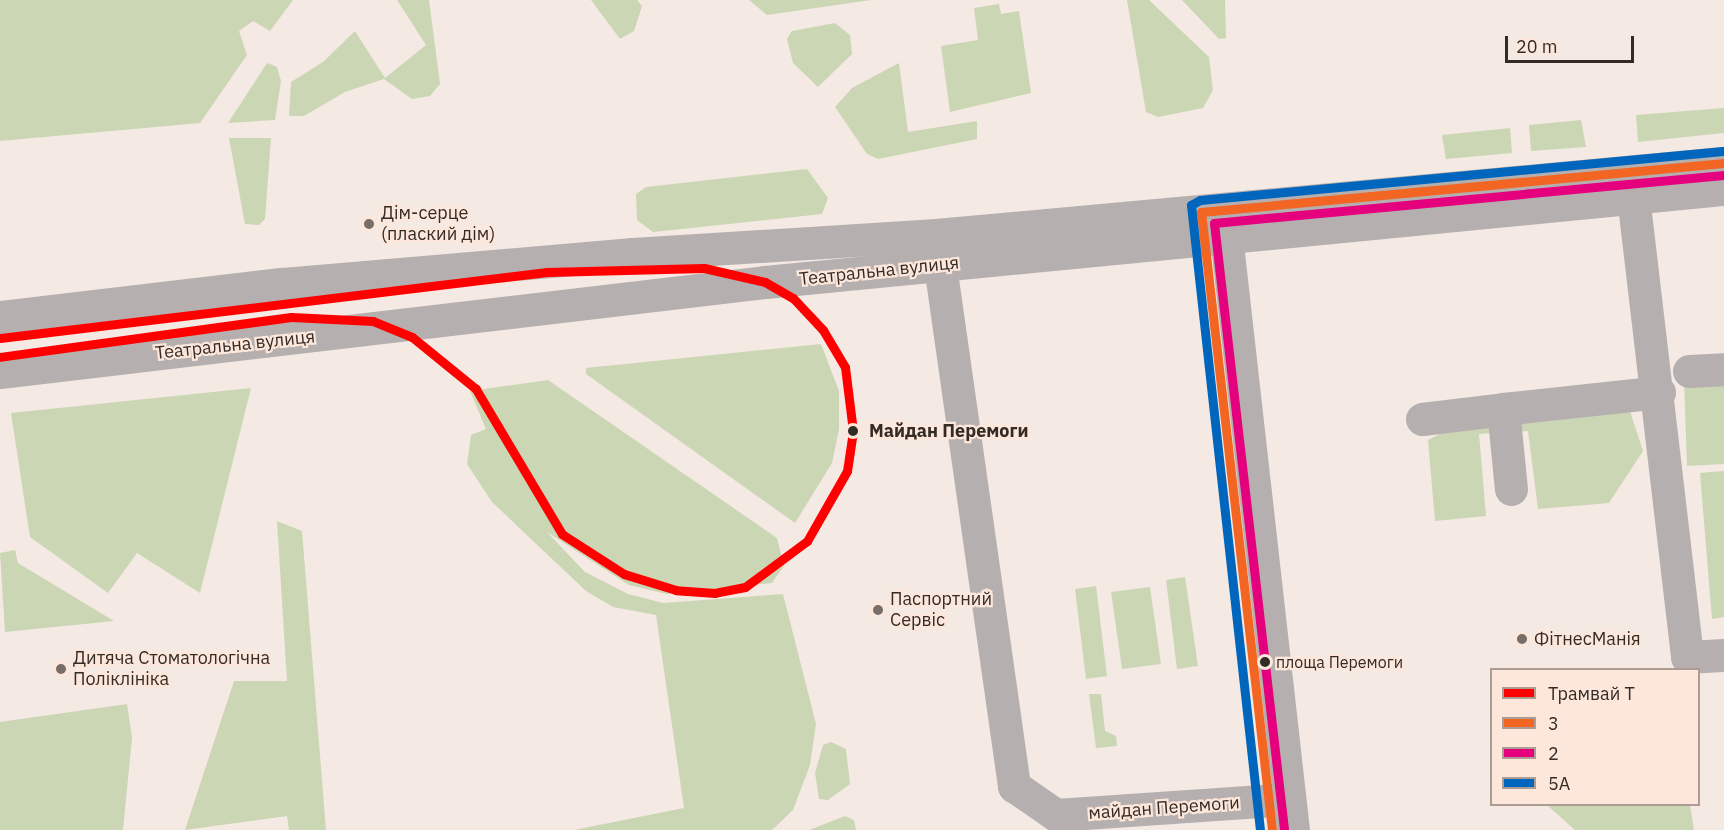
<!DOCTYPE html>
<html>
<head>
<meta charset="utf-8">
<style>
	body { margin:0 }
	#map { position:relative; width:1724px; height:830px; overflow:hidden; background:#f5e9e3; font-family:"IBM Plex Sans",sans-serif }
	div>[style] { position:absolute }
	.green>* { inset:0; background:#cbd6b5 }
	.minor>* { height:33px; margin:-16.5px; padding:0 16.5px; transform-origin:16.5px; border-radius:16.5px; background:#b5b0af }
	.tertiary>* { height:33px; margin:-16.5px; padding:0 16.5px; transform-origin:16.5px; border-radius:16.5px; background:#b5b0af }
	.bus-1>* { height:9px; margin:-4.5px; padding:0 4.5px; transform-origin:4.5px; border-radius:4.5px; background:#f26522 }
	.bus-2>* { height:9px; margin:-4.5px; padding:0 4.5px; transform-origin:4.5px; border-radius:4.5px; background:#e5007d }
	.bus-3>* { height:9px; margin:-4.5px; padding:0 4.5px; transform-origin:4.5px; border-radius:4.5px; background:#0065bd }
	.tram-1>* { height:9px; margin:-4.5px; padding:0 4.5px; transform-origin:4.5px; border-radius:4.5px; background:#f00 }
	.dots>* { width:16px; height:16px; translate:-50% -50%; box-sizing:border-box; border:3px solid #fde7db; border-radius:50% }
	span { translate:-50% -50%; white-space:nowrap; text-align:center; line-height:1.15; -webkit-text-stroke:4.5px #fde7db; paint-order:stroke }
	.bus-label { font-size:16px; color:#332b26 }
	.left { translate:0 -50%; text-align:left }
	.poi-label { font-size:18px; color:#332b26 }
	.street-label { font-size:18px; color:#332b26 }
	.stop-label { font-size:18px; color:#332b26; font-weight:700 }
	.legend { position:absolute; left:1490px; top:668px; width:210px; height:138px; box-sizing:border-box; background:#fde7db; border:2px solid #ac9c93; margin:0; padding:8px 10px; list-style:none; font-size:18px; color:#332b26 }
	.legend li { display:flex; align-items:center; gap:12px; height:30px }
	.legend b { width:30px; border:2px solid #ac9c93 }
	.scale { position:absolute; left:1505px; top:36px; width:129px; height:27px; box-sizing:border-box; border:3px solid #332b26; border-top:0; padding-left:8px; font-size:18px; line-height:21px; white-space:nowrap; color:#332b26; -webkit-text-stroke:4px #fde7db; paint-order:stroke }
</style>
</head>
<body>
<div id="map">
	<div class="green">
		<i style="clip-path:polygon(0 0,293px 0,270px 31px,253px 21px,239px 31px,247px 55px,200px 123px,0 141px)"></i>
		<i style="clip-path:polygon(397px 0,429px 0,440px 84px,430px 96px,412px 99px,384px 79px,345px 92px,304px 116px,289px 116px,291px 82px,323px 62px,355px 31px,385px 78px,426px 45px)"></i>
		<i style="clip-path:polygon(591px 0,637px 0,642px 6px,634px 31px,620px 39px)"></i>
		<i style="clip-path:polygon(749px 0,871px 0,767px 15px)"></i>
		<i style="clip-path:polygon(1127px 0,1149px 0,1209px 57px,1213px 90px,1203px 108px,1158px 117px,1146px 112px)"></i>
		<i style="clip-path:polygon(1182px 0,1225px 0,1226px 38px,1219px 39px)"></i>
		<i style="clip-path:polygon(999px 4px,1001px 14px,1019px 11px,1031px 93px,950px 112px,941px 46px,978px 40px,974px 8px)"></i>
		<i style="clip-path:polygon(835px 23px,850px 35px,852px 54px,818px 87px,793px 63px,787px 39px,792px 31px)"></i>
		<i style="clip-path:polygon(267px 63px,277px 67px,281px 81px,275px 120px,228px 123px)"></i>
		<i style="clip-path:polygon(899px 63px,908px 132px,977px 121px,977px 139px,878px 159px,867px 154px,835px 107px,852px 88px)"></i>
		<i style="clip-path:polygon(1724px 108px,1724px 133px,1638px 142px,1636px 115px)"></i>
		<i style="clip-path:polygon(1581px 120px,1586px 147px,1531px 151px,1529px 125px)"></i>
		<i style="clip-path:polygon(1510px 128px,1512px 153px,1446px 159px,1442px 135px)"></i>
		<i style="clip-path:polygon(229px 138px,271px 138px,265px 219px,259px 225px,245px 224px)"></i>
		<i style="clip-path:polygon(807px 169px,828px 198px,822px 214px,653px 232px,637px 220px,636px 194px,646px 187px)"></i>
		<i style="clip-path:polygon(821px 344px,839px 391px,839px 429px,832px 463px,795px 523px,586px 374px,586px 368px)"></i>
		<i style="clip-path:polygon(1724px 378px,1724px 464px,1687px 466px,1684px 379px)"></i>
		<i style="clip-path:polygon(548px 380px,777px 538px,784px 566px,772px 583px,667px 594px,629px 585px,547px 532px,585px 572px,628px 594px,663px 603px,783px 594px,816px 724px,810px 765px,793px 810px,772px 830px,574px 830px,684px 808px,656px 615px,613px 607px,586px 591px,492px 502px,467px 464px,471px 435px,486px 429px,470px 391px)"></i>
		<i style="clip-path:polygon(251px 388px,200px 593px,137px 553px,108px 593px,30px 537px,11px 413px)"></i>
		<i style="clip-path:polygon(1626px 399px,1643px 451px,1609px 503px,1538px 509px,1528px 431px,1479px 434px,1486px 516px,1435px 521px,1428px 440px,1478px 414px)"></i>
		<i style="clip-path:polygon(1724px 471px,1724px 617px,1712px 619px,1700px 473px)"></i>
		<i style="clip-path:polygon(277px 521px,302px 531px,326px 830px,289px 830px,287px 816px,185px 830px,234px 681px,287px 681px)"></i>
		<i style="clip-path:polygon(15px 550px,18px 563px,114px 621px,5px 632px,0 553px)"></i>
		<i style="clip-path:polygon(1185px 577px,1198px 666px,1177px 669px,1166px 580px)"></i>
		<i style="clip-path:polygon(1096px 586px,1107px 676px,1086px 679px,1075px 589px)"></i>
		<i style="clip-path:polygon(1150px 587px,1161px 664px,1122px 669px,1111px 592px)"></i>
		<i style="clip-path:polygon(1089px 694px,1101px 694px,1105px 731px,1116px 736px,1117px 746px,1096px 748px)"></i>
		<i style="clip-path:polygon(127px 704px,132px 738px,123px 830px,0 830px,0 722px)"></i>
		<i style="clip-path:polygon(831px 742px,846px 749px,850px 784px,828px 800px,819px 799px,815px 773px,823px 745px)"></i>
		<i style="clip-path:polygon(1547px 805px,1690px 805px,1694px 830px,1575px 830px)"></i>
		<i style="clip-path:polygon(845px 816px,854px 820px,856px 830px,809px 830px)"></i>
	</div>
	<div class="minor">
		<i style="left:1633px;top:196px;width:464px;rotate:83.3deg"></i>
		<i style="left:1687px;top:657px;width:37px;rotate:-3deg"></i>
		<i style="left:1223px;top:209px;width:625px;rotate:83.57deg"></i>
		<i style="left:936px;top:237px;width:555px;rotate:81.91deg"></i>
		<i style="left:1014px;top:786px;width:51px;rotate:34.6deg"></i>
		<i style="left:1056px;top:815px;width:233px;rotate:-3.9deg"></i>
		<i style="left:1689px;top:371px;width:35px;rotate:-3deg"></i>
		<i style="left:1422px;top:419px;width:82px;rotate:-7deg"></i>
		<i style="left:1511px;top:489px;width:80px;rotate:-95.7deg"></i>
		<i style="left:1503px;top:409px;width:157px;rotate:-6.2deg"></i>
	</div>
	<div class="tertiary">
		<i style="left:0;top:317px;width:285px;rotate:-6.7deg"></i>
		<i style="left:283px;top:284px;width:351px;rotate:-4.9deg"></i>
		<i style="left:633px;top:254px;width:304px;rotate:-3.6deg"></i>
		<i style="left:936px;top:235px;width:791px;rotate:-5.22deg"></i>
		<i style="left:0;top:372px;width:770px;rotate:-6.71deg"></i>
		<i style="left:765px;top:282px;width:963px;rotate:-5.54deg"></i>
	</div>
	<div class="bus-1">
		<i style="left:1272px;top:830px;width:622px;rotate:-96.55deg"></i>
		<i style="left:1201px;top:212px;width:525px;rotate:-5.35deg"></i>
	</div>
	<div class="bus-2">
		<i style="left:1284px;top:829px;width:610px;rotate:-96.59deg"></i>
		<i style="left:1214px;top:223px;width:512px;rotate:-5.38deg"></i>
	</div>
	<div class="bus-3">
		<i style="left:1260px;top:830px;width:629px;rotate:-96.3deg"></i>
		<i style="left:1191px;top:205px;width:10px;rotate:-29deg"></i>
		<i style="left:1200px;top:200px;width:525px;rotate:-5.35deg"></i>
	</div>
	<div class="tram-1">
		<i style="left:0;top:338px;width:551px;rotate:-6.88deg"></i>
		<i style="left:547px;top:272px;width:157px;rotate:-1.5deg"></i>
		<i style="left:704px;top:268px;width:63px;rotate:12.9deg"></i>
		<i style="left:765px;top:282px;width:32px;rotate:30deg"></i>
		<i style="left:793px;top:298px;width:44px;rotate:46.8deg"></i>
		<i style="left:823px;top:330px;width:43px;rotate:59.3deg"></i>
		<i style="left:845px;top:367px;width:64px;rotate:82.9deg"></i>
		<i style="left:853px;top:431px;width:40px;rotate:98.5deg"></i>
		<i style="left:847px;top:471px;width:81px;rotate:119.7deg"></i>
		<i style="left:807px;top:541px;width:77px;rotate:143.4deg"></i>
		<i style="left:745px;top:587px;width:31px;rotate:169deg"></i>
		<i style="left:715px;top:593px;width:39px;rotate:-176deg"></i>
		<i style="left:676px;top:590px;width:54px;rotate:-162.9deg"></i>
		<i style="left:624px;top:574px;width:74px;rotate:-147.2deg"></i>
		<i style="left:562px;top:534px;width:169px;rotate:-120.7deg"></i>
		<i style="left:476px;top:389px;width:82px;rotate:-140.9deg"></i>
		<i style="left:412px;top:337px;width:42px;rotate:-157.7deg"></i>
		<i style="left:373px;top:321px;width:82px;rotate:-177.2deg"></i>
		<i style="left:291px;top:317px;width:294px;rotate:172.2deg"></i>
	</div>
	<div class="dots">
		<i style="left:369px;top:224px;background:#776e68"></i>
		<i style="left:853px;top:431px;background:#332b26"></i>
		<i style="left:878px;top:610px;background:#776e68"></i>
		<i style="left:1522px;top:639px;background:#776e68"></i>
		<i style="left:1265px;top:662px;background:#332b26"></i>
		<i style="left:61px;top:669px;background:#776e68"></i>
	</div>
	<div class="bus-label">
		<span class="left" style="left:1276px;top:662px">площа Перемоги</span>
	</div>
	<div class="poi-label">
		<span class="left" style="left:381px;top:224px">Дім-серце<br>(плаский дім)</span>
		<span class="left" style="left:890px;top:610px">Паспортний<br>Сервіс</span>
		<span class="left" style="left:1534px;top:639px">ФітнесМанія</span>
		<span class="left" style="left:73px;top:669px">Дитяча Стоматологічна<br>Поліклініка</span>
	</div>
	<div class="street-label">
		<span style="left:879px;top:271px;rotate:-6deg">Театральна вулиця</span>
		<span style="left:235px;top:345px;rotate:-6deg">Театральна вулиця</span>
		<span style="left:1164px;top:808px;rotate:-4deg">майдан Перемоги</span>
	</div>
	<div class="stop-label">
		<span class="left" style="left:869px;top:431px">Майдан Перемоги</span>
	</div>
	<ul class="legend">
	<li><b style="height:8px;background:#f00"></b>Трамвай Т</li>
	<li><b style="height:8px;background:#f26522"></b>3</li>
	<li><b style="height:8px;background:#e5007d"></b>2</li>
	<li><b style="height:8px;background:#0065bd"></b>5А</li>
	</ul>
	<div class="scale">20 m</div>
</div>
</body>
</html>
